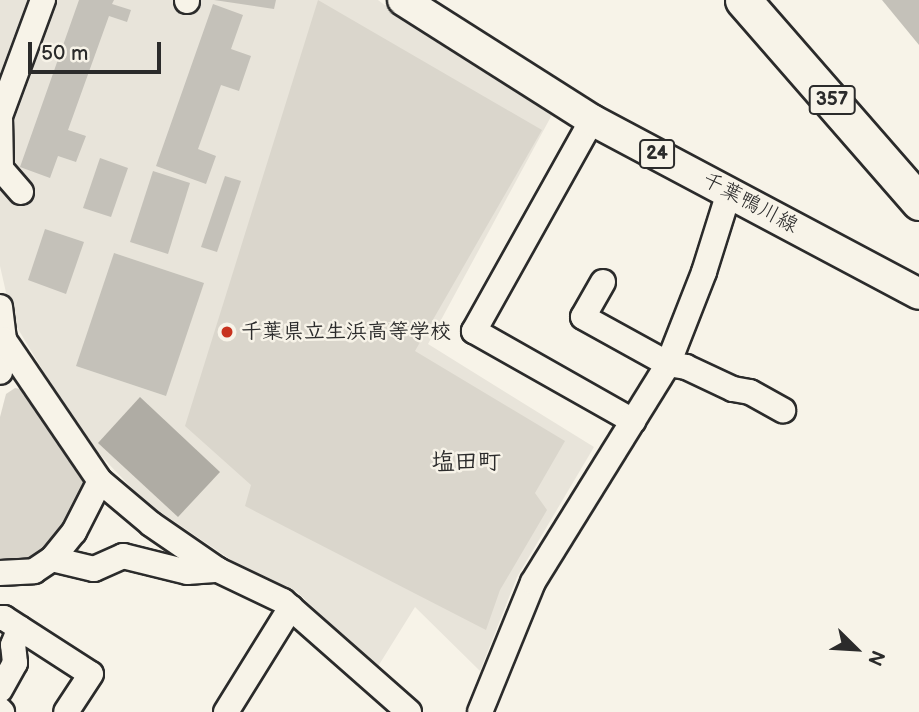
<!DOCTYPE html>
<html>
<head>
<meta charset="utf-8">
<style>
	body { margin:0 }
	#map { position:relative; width:919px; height:712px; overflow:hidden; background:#f7f3e8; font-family:"Balsamiq Sans","Klee One",sans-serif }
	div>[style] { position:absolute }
	.built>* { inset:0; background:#e8e4da }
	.green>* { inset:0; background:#dad6cc }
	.water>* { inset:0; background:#afaca4 }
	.building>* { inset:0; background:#c4c1b9 }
	.roads { filter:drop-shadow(2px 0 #2b2b2b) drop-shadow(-2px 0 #2b2b2b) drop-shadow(0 2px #2b2b2b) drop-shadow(0 -2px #2b2b2b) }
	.minor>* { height:24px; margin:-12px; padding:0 12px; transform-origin:12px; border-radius:12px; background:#f7f3e8 }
	.major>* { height:30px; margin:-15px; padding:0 15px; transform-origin:15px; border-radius:15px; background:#f7f3e8 }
	.highway>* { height:35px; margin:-17.5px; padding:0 17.5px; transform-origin:17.5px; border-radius:17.5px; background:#f7f3e8 }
	.dots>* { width:19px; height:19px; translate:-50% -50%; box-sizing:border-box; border:4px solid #f7f3e8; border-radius:50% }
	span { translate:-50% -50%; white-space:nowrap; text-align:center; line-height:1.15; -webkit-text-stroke:5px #f7f3e8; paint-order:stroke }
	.shield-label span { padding:2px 5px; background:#f7f3e8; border:2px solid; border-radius:5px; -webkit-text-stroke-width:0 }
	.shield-label { font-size:19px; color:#2b2b2b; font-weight:700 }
	.street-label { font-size:21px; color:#2b2b2b }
	.poi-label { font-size:21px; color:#2b2b2b; font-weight:700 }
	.left { translate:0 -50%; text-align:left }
	.neighbourhood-label { font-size:23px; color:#2b2b2b; font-weight:700 }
	.north { position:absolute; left:821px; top:614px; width:70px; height:70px; -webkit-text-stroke:5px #f7f3e8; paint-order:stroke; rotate:114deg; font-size:19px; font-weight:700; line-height:28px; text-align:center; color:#2b2b2b }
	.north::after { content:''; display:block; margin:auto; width:24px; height:32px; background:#2b2b2b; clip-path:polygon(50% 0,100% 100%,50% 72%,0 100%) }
	.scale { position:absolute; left:28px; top:42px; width:133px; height:32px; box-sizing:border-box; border:4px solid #2b2b2b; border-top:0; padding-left:9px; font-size:21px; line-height:24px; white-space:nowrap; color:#2b2b2b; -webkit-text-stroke:5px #f7f3e8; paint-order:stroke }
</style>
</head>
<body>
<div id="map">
	<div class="built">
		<i style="clip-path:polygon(0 0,378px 0,403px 19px,554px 111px,428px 344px,594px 447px,517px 577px,480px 671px,415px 607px,377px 668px,297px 592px,252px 574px,144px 501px,83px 437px,12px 319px,0 266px)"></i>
	</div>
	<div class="green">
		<i style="clip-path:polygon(318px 0,542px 130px,415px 351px,565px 441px,535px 493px,547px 510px,500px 590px,486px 630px,245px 506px,251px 485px,185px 426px)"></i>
		<i style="clip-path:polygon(15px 388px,25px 390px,89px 486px,60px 545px,34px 566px,0 569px,0 417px,6px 394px)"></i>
	</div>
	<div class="water">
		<i style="clip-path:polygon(140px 397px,220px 472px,178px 517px,98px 443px)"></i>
	</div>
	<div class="building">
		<i style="clip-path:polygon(79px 0,114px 0,112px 4px,131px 10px,127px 22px,109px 16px,68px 130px,86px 136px,76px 162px,58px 156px,50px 178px,20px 167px)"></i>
		<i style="clip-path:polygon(214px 0,276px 0,274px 9px)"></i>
		<i style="clip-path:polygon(882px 0,919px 0,919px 45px)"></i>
		<i style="clip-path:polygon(213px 4px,243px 15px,231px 49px,251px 56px,239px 91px,221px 85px,198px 149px,216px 156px,206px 184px,156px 166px)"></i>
		<i style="clip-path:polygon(100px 158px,128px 168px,111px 217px,83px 208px)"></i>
		<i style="clip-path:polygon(153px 171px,190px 183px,168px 254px,130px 242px)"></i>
		<i style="clip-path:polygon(225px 176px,241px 181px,217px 252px,201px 247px)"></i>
		<i style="clip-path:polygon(45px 229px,84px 242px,66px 294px,28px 280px)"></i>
		<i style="clip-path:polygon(114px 253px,204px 283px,166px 396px,76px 366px)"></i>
	</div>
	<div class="roads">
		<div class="minor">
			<i style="left:187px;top:1px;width:1px;rotate:-90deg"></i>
			<i style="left:592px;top:120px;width:242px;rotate:119.2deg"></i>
			<i style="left:474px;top:331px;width:183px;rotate:29.5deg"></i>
			<i style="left:21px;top:192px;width:30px;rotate:-131deg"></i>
			<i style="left:1px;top:169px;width:53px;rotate:-91.1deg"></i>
			<i style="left:0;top:116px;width:124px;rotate:-69.7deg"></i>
			<i style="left:603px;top:282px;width:40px;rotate:119.7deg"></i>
			<i style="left:583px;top:317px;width:97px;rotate:28.9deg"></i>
			<i style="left:668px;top:364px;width:18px;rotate:9deg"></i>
			<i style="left:686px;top:367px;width:52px;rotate:25.1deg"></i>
			<i style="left:733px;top:389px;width:17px;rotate:10deg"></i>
			<i style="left:750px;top:392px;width:38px;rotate:29deg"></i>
			<i style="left:0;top:307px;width:33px;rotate:83deg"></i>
			<i style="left:4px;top:340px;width:32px;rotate:97deg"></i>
			<i style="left:4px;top:340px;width:171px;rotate:55.8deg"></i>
			<i style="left:100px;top:481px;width:67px;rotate:40.1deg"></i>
			<i style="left:151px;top:524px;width:81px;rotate:34.5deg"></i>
			<i style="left:218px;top:570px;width:72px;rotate:25.5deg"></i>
			<i style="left:283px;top:601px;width:168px;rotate:41.4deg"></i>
			<i style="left:52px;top:559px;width:43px;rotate:13.4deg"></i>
			<i style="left:94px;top:569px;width:32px;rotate:-24deg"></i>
			<i style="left:123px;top:556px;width:66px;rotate:14deg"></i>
			<i style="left:187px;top:572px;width:31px;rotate:-4deg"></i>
			<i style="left:0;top:573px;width:34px;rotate:-3deg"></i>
			<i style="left:34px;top:571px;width:22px;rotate:-34deg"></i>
			<i style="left:52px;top:559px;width:35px;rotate:-51deg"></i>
			<i style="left:74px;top:532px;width:57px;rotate:-63deg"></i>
			<i style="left:0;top:618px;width:4px"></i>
			<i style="left:4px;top:618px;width:103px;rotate:32.8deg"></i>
			<i style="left:91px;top:674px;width:45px;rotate:123.3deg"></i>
			<i style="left:0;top:690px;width:31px;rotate:-61deg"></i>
			<i style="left:15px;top:663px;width:18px;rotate:-96deg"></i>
			<i style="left:13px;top:645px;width:18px;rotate:-68deg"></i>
			<i style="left:0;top:710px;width:3px;rotate:45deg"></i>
			<i style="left:226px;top:712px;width:123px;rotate:-58.2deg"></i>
			<i style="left:480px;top:712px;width:140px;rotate:-67.8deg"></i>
			<i style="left:533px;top:582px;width:256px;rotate:-58.2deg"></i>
			<i style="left:668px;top:364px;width:99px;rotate:-68.6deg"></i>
			<i style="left:704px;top:272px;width:84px;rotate:-72.6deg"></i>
		</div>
		<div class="major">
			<i style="left:403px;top:0;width:224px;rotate:32.4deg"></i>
			<i style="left:592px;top:120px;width:370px;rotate:28deg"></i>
		</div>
		<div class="highway">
			<i style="left:743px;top:0;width:268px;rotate:48.9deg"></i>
		</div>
	</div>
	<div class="dots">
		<i style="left:227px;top:332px;background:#c8321e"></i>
	</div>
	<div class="shield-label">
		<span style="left:832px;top:100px">357</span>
		<span style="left:657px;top:154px">24</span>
	</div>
	<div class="street-label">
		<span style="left:750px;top:203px;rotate:28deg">千葉鴨川線</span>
	</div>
	<div class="poi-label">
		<span class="left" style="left:241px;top:332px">千葉県立生浜高等学校</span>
	</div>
	<div class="neighbourhood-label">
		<span style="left:466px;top:462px">塩田町</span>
	</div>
	<div class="north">N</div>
	<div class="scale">50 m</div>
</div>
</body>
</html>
